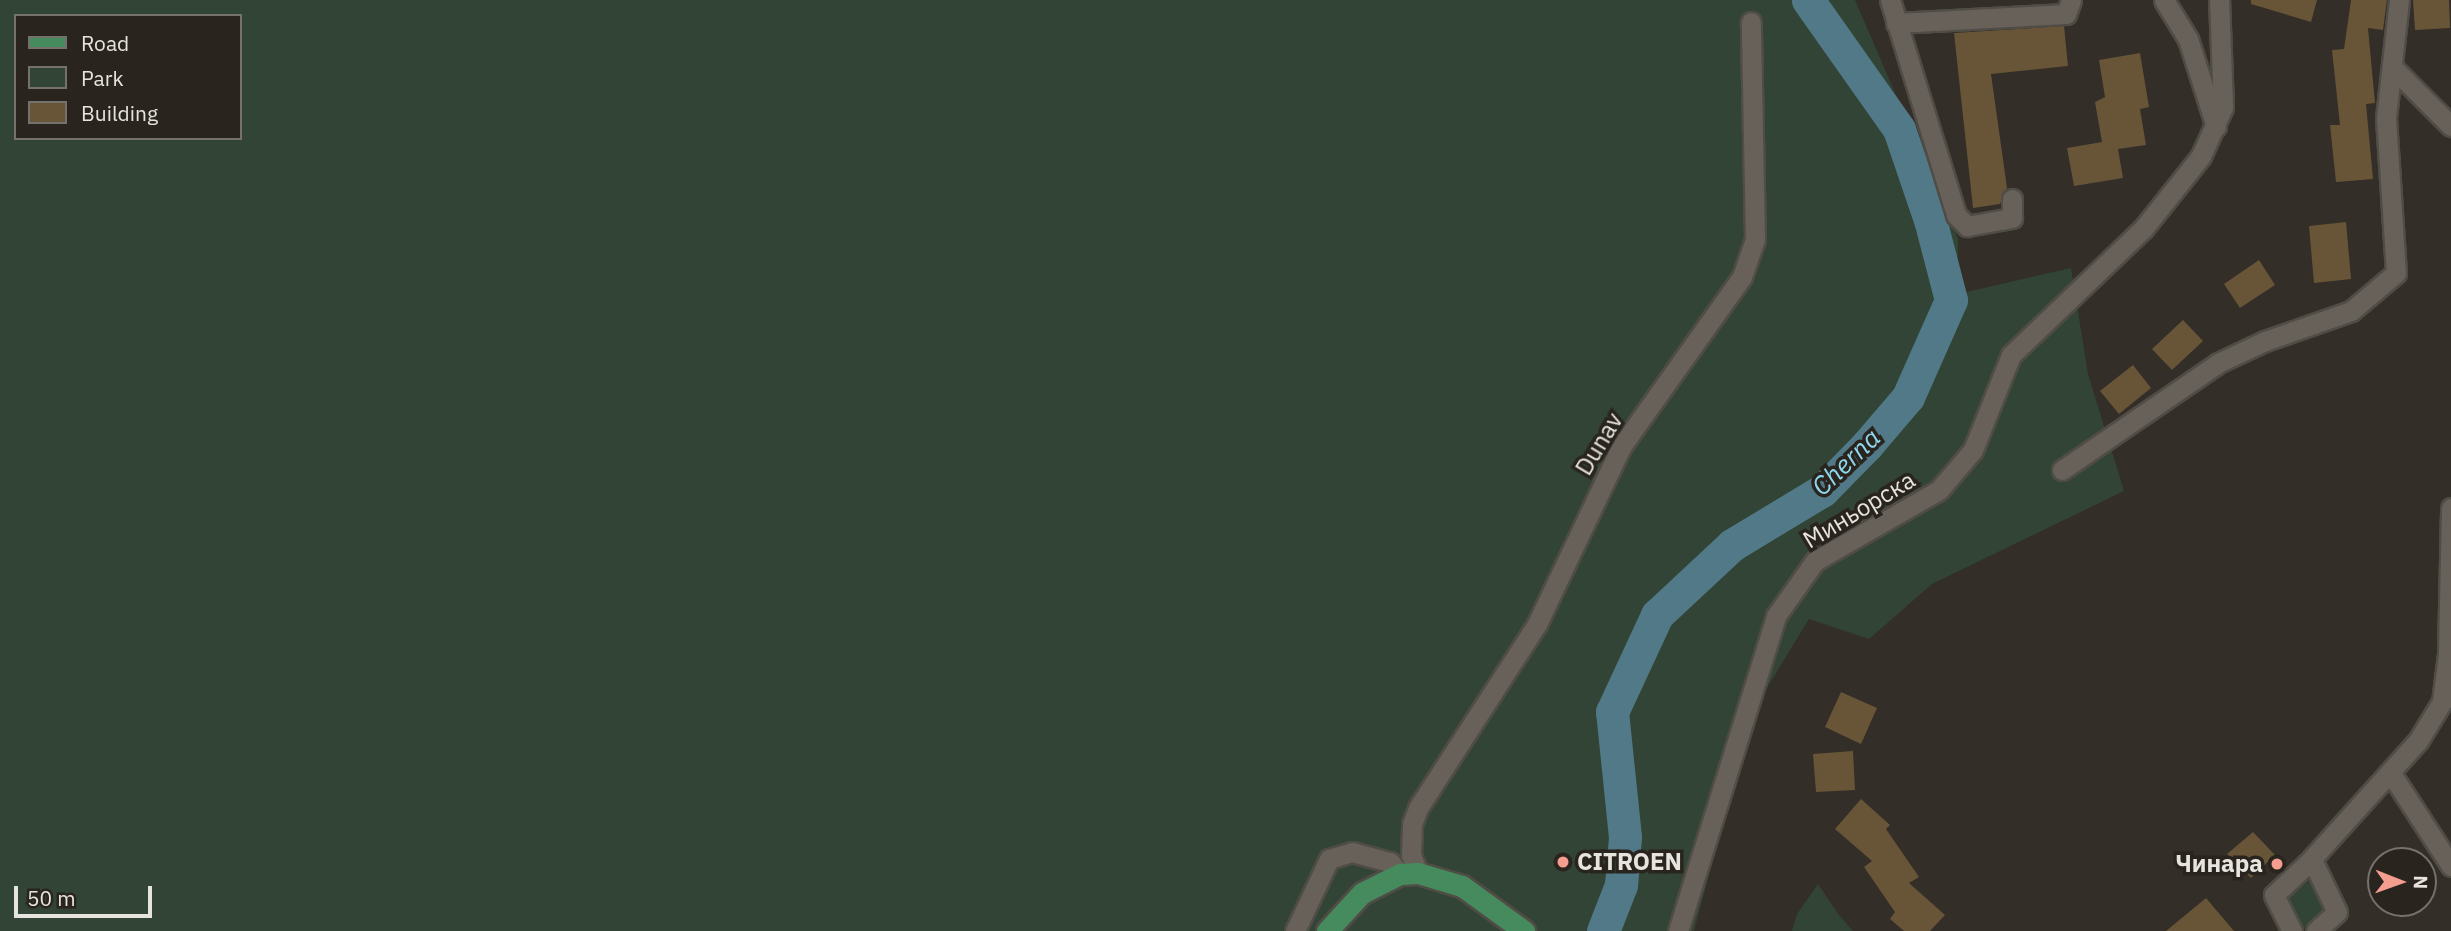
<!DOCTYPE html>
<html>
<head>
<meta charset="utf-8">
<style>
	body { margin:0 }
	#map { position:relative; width:2451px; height:931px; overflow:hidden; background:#332e28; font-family:"IBM Plex Sans",sans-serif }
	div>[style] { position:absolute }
	.green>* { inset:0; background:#324435 }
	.river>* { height:33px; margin:-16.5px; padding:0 16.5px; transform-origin:16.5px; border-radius:16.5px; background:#517987 }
	.building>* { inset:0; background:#685538 }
	.roads { filter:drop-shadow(2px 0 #504c46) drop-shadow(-2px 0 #504c46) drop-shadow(0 2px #504c46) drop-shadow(0 -2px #504c46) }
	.minor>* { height:19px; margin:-9.5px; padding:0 9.5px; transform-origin:9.5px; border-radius:9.5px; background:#67615a }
	.major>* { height:21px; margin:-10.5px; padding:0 10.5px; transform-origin:10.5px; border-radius:10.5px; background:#458b5d }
	.dots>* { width:19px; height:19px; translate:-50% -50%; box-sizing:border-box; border:4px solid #29251e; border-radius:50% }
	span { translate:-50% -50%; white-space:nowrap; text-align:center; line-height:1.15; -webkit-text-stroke:7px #29251e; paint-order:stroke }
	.street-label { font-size:24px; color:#e7e4e0 }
	.poi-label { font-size:24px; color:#e7e4e0; font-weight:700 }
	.left { translate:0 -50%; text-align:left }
	.right { translate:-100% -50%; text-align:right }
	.water-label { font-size:26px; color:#8fd7ef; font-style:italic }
	.legend { position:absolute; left:14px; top:14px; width:228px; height:126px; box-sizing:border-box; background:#29251e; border:2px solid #75716c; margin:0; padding:9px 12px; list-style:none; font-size:21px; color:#e7e4e0 }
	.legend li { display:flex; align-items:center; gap:14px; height:35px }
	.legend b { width:35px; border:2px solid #75716c }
	.north { position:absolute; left:2367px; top:847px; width:70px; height:70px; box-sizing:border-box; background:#29251e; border:2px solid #75716c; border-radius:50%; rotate:91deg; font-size:19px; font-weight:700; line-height:28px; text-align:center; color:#e7e4e0 }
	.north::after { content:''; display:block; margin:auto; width:24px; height:32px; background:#f59d8f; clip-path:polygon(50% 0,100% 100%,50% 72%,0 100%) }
	.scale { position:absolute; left:14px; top:886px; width:138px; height:32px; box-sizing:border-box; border:4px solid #e7e4e0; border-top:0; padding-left:9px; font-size:21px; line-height:24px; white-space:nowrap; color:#e7e4e0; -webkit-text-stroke:5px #29251e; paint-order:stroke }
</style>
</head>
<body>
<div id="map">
	<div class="green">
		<i style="clip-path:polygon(evenodd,0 0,1855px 0,1958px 239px,1958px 294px,2071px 268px,2088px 374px,2124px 491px,1932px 584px,1869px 639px,1809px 619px,1765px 691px,1724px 817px,1694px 931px,0 931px,0 0,16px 16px,240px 16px,240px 138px,16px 138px,16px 16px)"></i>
		<i style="clip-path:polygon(2313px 878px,2330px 916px,2300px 931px,2285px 900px)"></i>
		<i style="clip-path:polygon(1818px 884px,1839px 915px,1853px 931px,1792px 931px,1797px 914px)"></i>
	</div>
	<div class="river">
		<i style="left:1603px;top:931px;width:49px;rotate:-68.6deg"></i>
		<i style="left:1621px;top:885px;width:48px;rotate:-85.2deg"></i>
		<i style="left:1625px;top:837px;width:126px;rotate:-95.9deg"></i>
		<i style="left:1612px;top:712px;width:107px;rotate:-65.1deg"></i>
		<i style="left:1657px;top:615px;width:103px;rotate:-43deg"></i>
		<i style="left:1732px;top:545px;width:106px;rotate:-31.1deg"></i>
		<i style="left:1823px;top:490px;width:63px;rotate:-45.6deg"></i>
		<i style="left:1867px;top:445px;width:63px;rotate:-49.5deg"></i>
		<i style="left:1908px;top:397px;width:106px;rotate:-66.1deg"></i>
		<i style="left:1951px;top:300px;width:80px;rotate:-104.6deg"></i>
		<i style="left:1931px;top:223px;width:99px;rotate:-108.8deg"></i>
		<i style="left:1899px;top:129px;width:158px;rotate:-125.2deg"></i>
	</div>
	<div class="building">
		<i style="clip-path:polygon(2251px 0,2317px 0,2311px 22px,2251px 4px)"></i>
		<i style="clip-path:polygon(2351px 0,2387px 0,2383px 30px,2368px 28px,2375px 103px,2366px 104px,2373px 179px,2336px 182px,2330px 125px,2340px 125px,2332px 50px,2344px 49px)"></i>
		<i style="clip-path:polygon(2413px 0,2449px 0,2450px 28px,2415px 30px)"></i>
		<i style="clip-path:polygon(2064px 26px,2068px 66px,1991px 74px,2007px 188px,2000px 204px,1973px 208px,1954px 33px)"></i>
		<i style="clip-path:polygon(2140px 53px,2149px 107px,2140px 109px,2146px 145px,2118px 149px,2123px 178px,2074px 186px,2067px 148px,2102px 142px,2095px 102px,2105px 97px,2099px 60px)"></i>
		<i style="clip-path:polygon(2346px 222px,2351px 279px,2314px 283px,2309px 226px)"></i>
		<i style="clip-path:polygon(2259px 260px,2275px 285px,2240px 308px,2224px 284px)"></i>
		<i style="clip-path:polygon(2183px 320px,2203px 341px,2172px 370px,2152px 349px)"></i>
		<i style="clip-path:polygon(2133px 365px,2151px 388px,2119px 414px,2100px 391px)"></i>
		<i style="clip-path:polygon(1841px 692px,1877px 708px,1861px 744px,1825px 727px)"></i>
		<i style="clip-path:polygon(1853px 751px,1855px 790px,1816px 792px,1813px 754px)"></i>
		<i style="clip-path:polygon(1861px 799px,1890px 825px,1886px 829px,1919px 877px,1909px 883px,1945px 915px,1930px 931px,1904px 931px,1890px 919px,1895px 912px,1864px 867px,1872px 861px,1835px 829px)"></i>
		<i style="clip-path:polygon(2253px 832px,2275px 855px,2251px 878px,2227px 854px)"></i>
		<i style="clip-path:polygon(2206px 898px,2234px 931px,2166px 931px)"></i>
	</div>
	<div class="roads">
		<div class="minor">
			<i style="left:1890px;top:0;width:225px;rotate:72.9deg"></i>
			<i style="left:1956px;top:215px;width:16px;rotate:45deg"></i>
			<i style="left:1967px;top:226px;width:46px;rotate:-10.1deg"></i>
			<i style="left:2012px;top:218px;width:19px;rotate:-90deg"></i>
			<i style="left:2164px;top:0;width:46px;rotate:58.4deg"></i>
			<i style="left:2188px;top:39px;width:92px;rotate:72.3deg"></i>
			<i style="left:1896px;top:23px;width:170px;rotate:-3deg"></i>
			<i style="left:2066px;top:14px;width:15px;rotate:-70deg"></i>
			<i style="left:2393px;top:68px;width:82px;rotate:45deg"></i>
			<i style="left:2062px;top:470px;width:189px;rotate:-34.4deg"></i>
			<i style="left:2218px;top:363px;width:52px;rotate:-25.1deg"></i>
			<i style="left:2265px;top:341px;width:91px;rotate:-19.2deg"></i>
			<i style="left:2351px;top:311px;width:59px;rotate:-40.2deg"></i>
			<i style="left:2396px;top:273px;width:155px;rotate:-93.7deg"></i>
			<i style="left:2386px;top:118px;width:119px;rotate:-83.7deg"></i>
			<i style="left:2390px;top:772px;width:112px;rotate:57deg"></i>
			<i style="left:2308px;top:863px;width:164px;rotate:-48deg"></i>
			<i style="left:2418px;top:741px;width:46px;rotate:-58.4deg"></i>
			<i style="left:2442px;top:702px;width:48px;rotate:-82.9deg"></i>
			<i style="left:2448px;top:654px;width:146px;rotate:-88.8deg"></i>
			<i style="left:1418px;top:873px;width:19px;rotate:-111deg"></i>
			<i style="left:1411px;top:855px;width:31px;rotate:-88deg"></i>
			<i style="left:1412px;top:824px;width:17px;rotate:-69deg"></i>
			<i style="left:1418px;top:808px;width:219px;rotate:-57.1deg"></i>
			<i style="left:1537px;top:624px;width:196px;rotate:-64.6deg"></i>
			<i style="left:1621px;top:447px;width:209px;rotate:-54.6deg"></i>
			<i style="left:1742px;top:277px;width:39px;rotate:-71deg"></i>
			<i style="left:1755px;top:240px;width:218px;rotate:-91.1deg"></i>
			<i style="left:1295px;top:931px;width:80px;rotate:-64.7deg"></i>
			<i style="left:1329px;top:859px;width:24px;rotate:-17deg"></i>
			<i style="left:1352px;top:852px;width:39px;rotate:15deg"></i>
			<i style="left:1390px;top:862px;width:16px;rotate:50deg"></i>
			<i style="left:1678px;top:931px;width:330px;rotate:-72.7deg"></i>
			<i style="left:1776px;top:616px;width:67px;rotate:-54.7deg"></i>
			<i style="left:1815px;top:561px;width:143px;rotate:-29.8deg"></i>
			<i style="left:1939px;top:490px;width:52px;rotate:-49.6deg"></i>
			<i style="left:1973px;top:450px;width:102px;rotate:-68.2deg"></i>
			<i style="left:2011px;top:355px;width:182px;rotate:-43.7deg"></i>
			<i style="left:2143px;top:229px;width:93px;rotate:-51.5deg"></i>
			<i style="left:2201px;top:156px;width:54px;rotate:-65.8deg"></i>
			<i style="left:2223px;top:107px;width:107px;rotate:-92.1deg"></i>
			<i style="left:2292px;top:931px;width:40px;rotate:-116.6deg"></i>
			<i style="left:2274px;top:895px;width:47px;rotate:-43.3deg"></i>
			<i style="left:2308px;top:863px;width:6px;rotate:9deg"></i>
			<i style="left:2314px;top:864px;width:53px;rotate:64.4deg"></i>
			<i style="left:2337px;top:912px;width:28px;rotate:138deg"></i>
		</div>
		<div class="major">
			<i style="left:1327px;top:931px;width:52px;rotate:-47.4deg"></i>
			<i style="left:1362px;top:893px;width:42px;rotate:-26.6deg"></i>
			<i style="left:1400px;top:874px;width:18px;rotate:-3deg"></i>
			<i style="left:1418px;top:873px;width:46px;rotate:16.5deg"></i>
			<i style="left:1462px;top:886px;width:77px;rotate:36deg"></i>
		</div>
	</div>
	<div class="dots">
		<i style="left:1563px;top:862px;background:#f59d8f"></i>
		<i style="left:2277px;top:864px;background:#f59d8f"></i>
	</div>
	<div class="street-label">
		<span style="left:1599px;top:444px;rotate:-59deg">Dunav</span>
		<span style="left:1859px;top:510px;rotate:-31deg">Миньорска</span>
	</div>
	<div class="poi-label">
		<span class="left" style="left:1577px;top:862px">CITROEN</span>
		<span class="right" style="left:2263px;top:864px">Чинара</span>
	</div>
	<div class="water-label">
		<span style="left:1846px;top:462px;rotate:-44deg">Cherna</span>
	</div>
	<ul class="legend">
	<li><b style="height:9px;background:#458b5d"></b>Road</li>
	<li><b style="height:19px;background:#324435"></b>Park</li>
	<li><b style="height:19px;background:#685538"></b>Building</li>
	</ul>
	<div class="north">N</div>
	<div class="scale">50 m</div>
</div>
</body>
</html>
